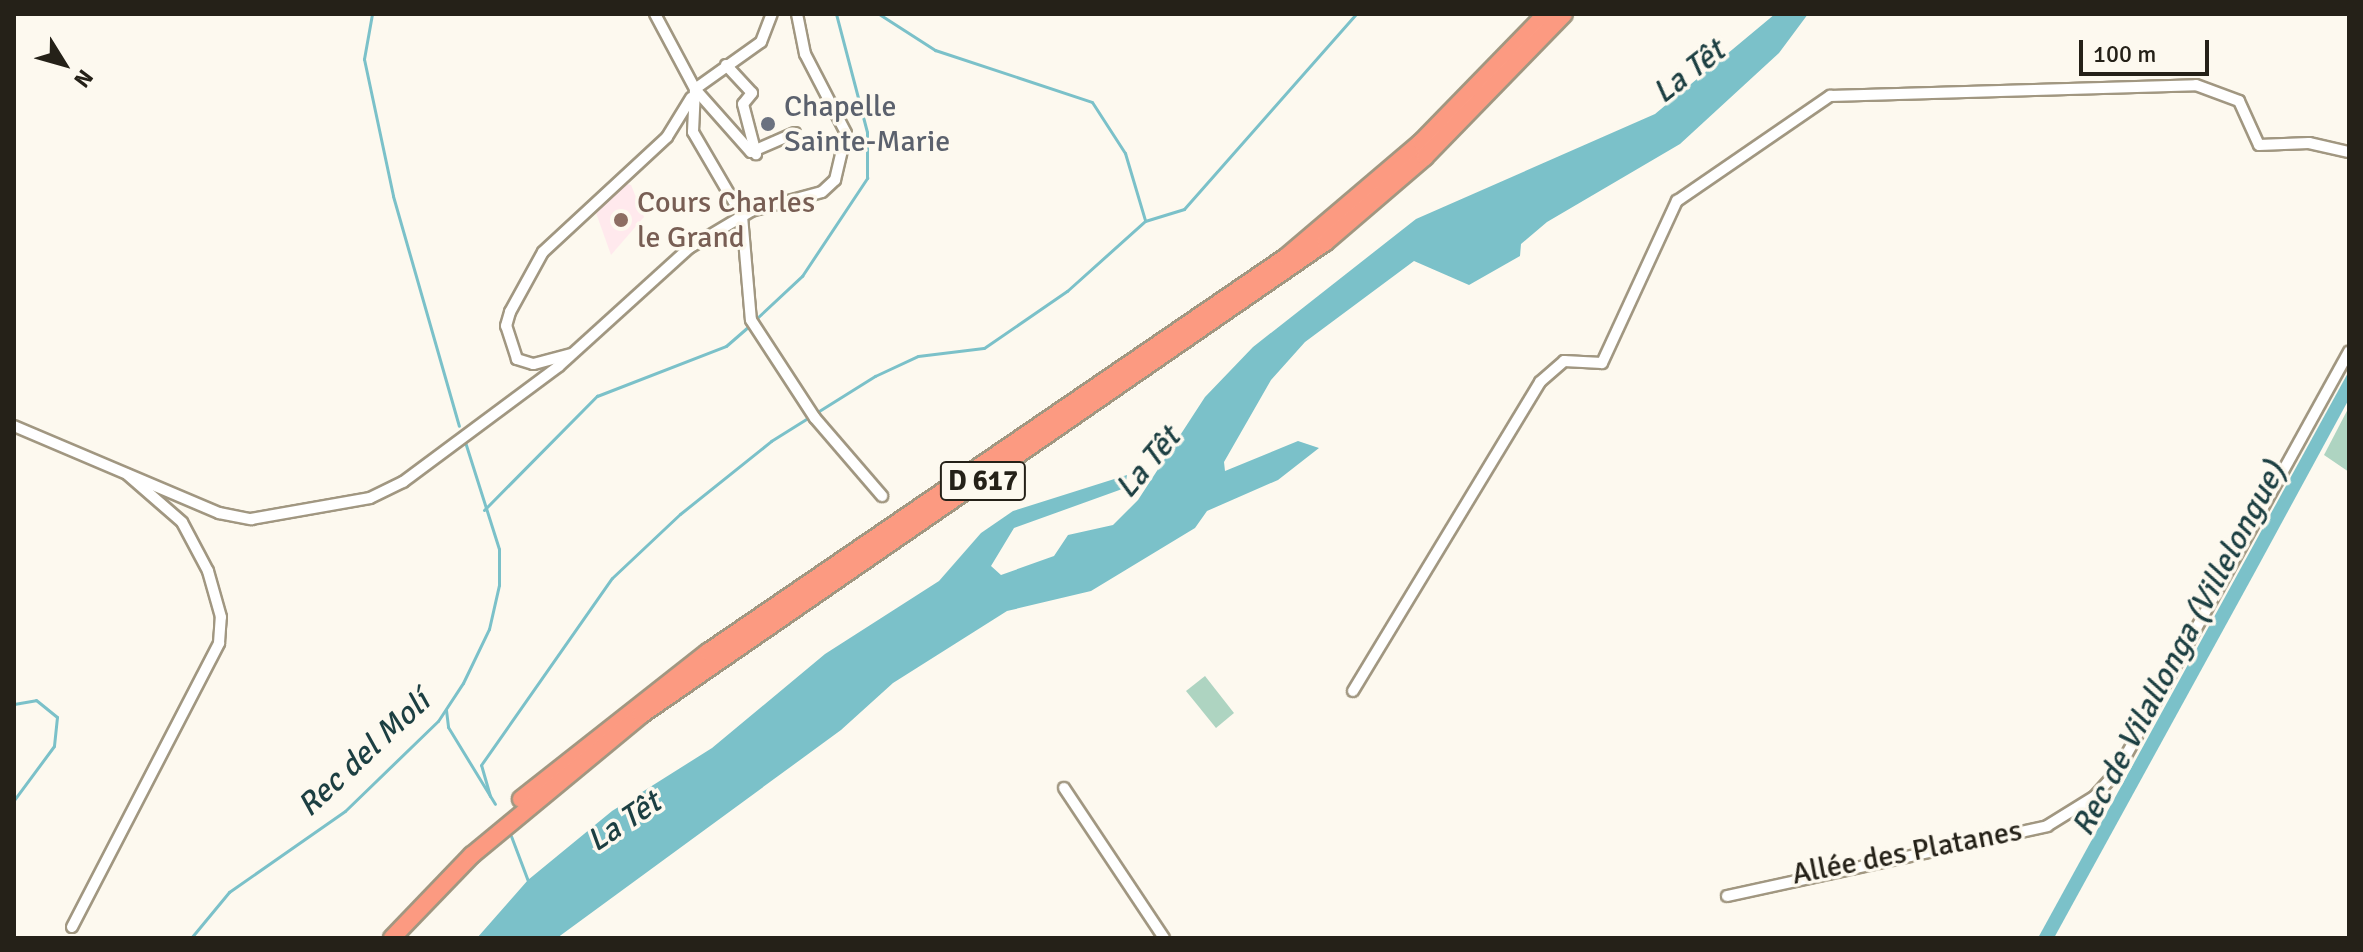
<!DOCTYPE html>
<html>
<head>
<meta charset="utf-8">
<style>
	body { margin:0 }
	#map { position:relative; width:2363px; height:952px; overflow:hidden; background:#fdf9ef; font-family:Signika,sans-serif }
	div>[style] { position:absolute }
	.education>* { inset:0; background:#ffe9ed }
	.green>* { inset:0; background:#aed4c1 }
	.water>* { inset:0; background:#7bc1c9 }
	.stream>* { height:3px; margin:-1.5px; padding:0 1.5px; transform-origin:1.5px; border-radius:1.5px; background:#7bc1c9 }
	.roads { filter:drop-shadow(2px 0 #a19781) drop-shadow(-2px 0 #a19781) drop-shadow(0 2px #a19781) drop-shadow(0 -2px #a19781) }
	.minor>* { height:10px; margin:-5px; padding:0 5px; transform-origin:5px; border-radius:5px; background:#fff }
	.highway>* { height:16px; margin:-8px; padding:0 8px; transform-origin:8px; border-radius:8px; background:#fc9a81 }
	.dots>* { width:22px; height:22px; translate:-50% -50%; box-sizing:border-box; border:4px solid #fdf9ef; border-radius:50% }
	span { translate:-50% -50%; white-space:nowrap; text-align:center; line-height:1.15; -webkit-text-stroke:7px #fdf9ef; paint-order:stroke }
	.shield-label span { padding:2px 6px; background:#fdf9ef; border:2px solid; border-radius:6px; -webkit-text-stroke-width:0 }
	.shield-label { font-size:28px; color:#252118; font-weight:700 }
	.worship-label { font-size:30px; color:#5b616d }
	.left { translate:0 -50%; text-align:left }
	.education-label { font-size:30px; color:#785e54 }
	.street-label { font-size:30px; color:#252118 }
	.water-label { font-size:32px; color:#1c3f42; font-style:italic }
	.frame { position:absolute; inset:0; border:16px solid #252118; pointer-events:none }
	.north { position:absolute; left:24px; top:24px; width:80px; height:80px; -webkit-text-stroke:6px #fdf9ef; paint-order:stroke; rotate:127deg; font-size:22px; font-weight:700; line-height:32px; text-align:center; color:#252118 }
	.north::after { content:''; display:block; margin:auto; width:28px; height:36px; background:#252118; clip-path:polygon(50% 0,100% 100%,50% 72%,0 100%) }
	.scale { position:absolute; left:2079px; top:40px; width:130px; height:36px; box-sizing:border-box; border:4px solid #252118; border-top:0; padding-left:10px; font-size:24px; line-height:28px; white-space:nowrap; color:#252118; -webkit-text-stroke:6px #fdf9ef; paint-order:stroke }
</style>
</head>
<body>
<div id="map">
	<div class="education">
		<i style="clip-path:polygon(623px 183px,631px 185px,644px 217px,611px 255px,595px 210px)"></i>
	</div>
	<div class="green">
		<i style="clip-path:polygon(2349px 407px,2349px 472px,2324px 455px)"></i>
		<i style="clip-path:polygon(1205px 676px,1234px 713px,1216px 728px,1186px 691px)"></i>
	</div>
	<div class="water">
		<i style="clip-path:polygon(1775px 14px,1808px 14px,1779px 53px,1680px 144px,1547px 222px,1521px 244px,1520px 256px,1469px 285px,1414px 261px,1305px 342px,1271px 380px,1224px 462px,1225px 471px,1298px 441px,1319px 448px,1278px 480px,1207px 511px,1195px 528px,1091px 591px,1007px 611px,893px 683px,841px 730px,557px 938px,477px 938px,528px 880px,612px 811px,712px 748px,825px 654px,939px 581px,981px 533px,1013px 511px,1127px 475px,1125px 488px,1014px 528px,991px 566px,1001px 575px,1054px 556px,1068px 535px,1113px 525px,1138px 500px,1205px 397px,1253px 347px,1416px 219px,1655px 114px)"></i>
		<i style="clip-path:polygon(2349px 371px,2349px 399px,2255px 572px,2054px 938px,2038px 938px)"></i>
	</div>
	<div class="stream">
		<i style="left:372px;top:14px;width:46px;rotate:100.1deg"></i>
		<i style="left:364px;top:59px;width:140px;rotate:78deg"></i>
		<i style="left:393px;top:196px;width:239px;rotate:74deg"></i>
		<i style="left:879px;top:14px;width:67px;rotate:32.7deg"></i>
		<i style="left:935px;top:50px;width:165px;rotate:18.3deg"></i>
		<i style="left:1092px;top:102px;width:61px;rotate:57.1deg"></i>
		<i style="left:1125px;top:153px;width:70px;rotate:73.4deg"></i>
		<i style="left:757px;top:318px;width:62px;rotate:-43deg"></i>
		<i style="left:802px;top:276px;width:118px;rotate:-56.4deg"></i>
		<i style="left:867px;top:178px;width:46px;rotate:-90deg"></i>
		<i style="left:867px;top:132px;width:122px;rotate:-104.7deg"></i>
		<i style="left:484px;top:510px;width:161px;rotate:-45.3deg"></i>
		<i style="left:597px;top:396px;width:138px;rotate:-21.2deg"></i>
		<i style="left:726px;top:346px;width:32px;rotate:-41deg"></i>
		<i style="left:14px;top:704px;width:22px;rotate:-10deg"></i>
		<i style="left:36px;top:700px;width:27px;rotate:39deg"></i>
		<i style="left:57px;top:717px;width:29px;rotate:96deg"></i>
		<i style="left:54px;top:746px;width:67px;rotate:126.5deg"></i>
		<i style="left:446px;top:710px;width:17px;rotate:83deg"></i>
		<i style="left:448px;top:727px;width:90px;rotate:58.6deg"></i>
		<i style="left:490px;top:796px;width:32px;rotate:-106deg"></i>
		<i style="left:481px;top:765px;width:228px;rotate:-55deg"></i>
		<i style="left:612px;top:578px;width:93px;rotate:-43.3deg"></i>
		<i style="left:680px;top:514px;width:117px;rotate:-38.7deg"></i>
		<i style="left:771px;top:441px;width:123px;rotate:-32deg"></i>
		<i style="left:875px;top:376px;width:47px;rotate:-24.9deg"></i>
		<i style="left:918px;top:356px;width:66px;rotate:-6.9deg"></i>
		<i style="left:984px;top:348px;width:101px;rotate:-34.5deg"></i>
		<i style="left:1067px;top:291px;width:105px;rotate:-41.9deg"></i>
		<i style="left:1145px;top:221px;width:41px;rotate:-17.1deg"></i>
		<i style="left:1184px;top:209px;width:260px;rotate:-48.6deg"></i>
		<i style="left:511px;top:836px;width:48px;rotate:69.3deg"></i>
		<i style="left:191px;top:938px;width:60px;rotate:-50.4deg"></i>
		<i style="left:229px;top:892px;width:141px;rotate:-34.9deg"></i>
		<i style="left:345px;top:811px;width:129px;rotate:-44.1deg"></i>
		<i style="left:438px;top:721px;width:45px;rotate:-56.7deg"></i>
		<i style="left:463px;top:683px;width:60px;rotate:-64.3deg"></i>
		<i style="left:489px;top:629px;width:45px;rotate:-77.2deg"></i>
		<i style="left:499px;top:585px;width:36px;rotate:-90deg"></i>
		<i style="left:499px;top:549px;width:112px;rotate:-107.6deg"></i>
	</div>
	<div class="roads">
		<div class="minor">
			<i style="left:655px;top:14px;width:85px;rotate:61.9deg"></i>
			<i style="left:695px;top:89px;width:84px;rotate:48.4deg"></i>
			<i style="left:751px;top:152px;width:48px;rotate:-23.4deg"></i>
			<i style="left:726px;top:65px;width:38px;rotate:47deg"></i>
			<i style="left:752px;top:93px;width:14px;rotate:129deg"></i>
			<i style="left:743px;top:104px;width:52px;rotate:75.4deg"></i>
			<i style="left:695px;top:89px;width:43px;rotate:92.7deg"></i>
			<i style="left:693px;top:132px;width:97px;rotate:59.7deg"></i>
			<i style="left:742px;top:216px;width:104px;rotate:85.1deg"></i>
			<i style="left:751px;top:320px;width:117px;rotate:56.9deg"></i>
			<i style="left:815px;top:418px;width:103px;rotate:49.3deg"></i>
			<i style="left:695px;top:89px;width:81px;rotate:-35.5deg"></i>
			<i style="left:761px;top:42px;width:30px;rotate:-69deg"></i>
			<i style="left:571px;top:354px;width:39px;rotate:165deg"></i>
			<i style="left:533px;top:364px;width:17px;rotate:-163deg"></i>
			<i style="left:517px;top:359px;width:35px;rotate:-108deg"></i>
			<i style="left:506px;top:326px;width:15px;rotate:-74deg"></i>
			<i style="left:510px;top:312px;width:68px;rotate:-61.2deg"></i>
			<i style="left:543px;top:252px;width:169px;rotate:-42.8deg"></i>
			<i style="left:667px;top:137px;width:46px;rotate:-58.4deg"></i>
			<i style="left:14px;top:426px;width:223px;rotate:23deg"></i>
			<i style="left:219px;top:513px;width:33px;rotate:11deg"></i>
			<i style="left:251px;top:519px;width:121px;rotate:-10deg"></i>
			<i style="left:370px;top:498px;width:37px;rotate:-26deg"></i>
			<i style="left:403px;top:482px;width:194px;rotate:-36.6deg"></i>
			<i style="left:559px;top:366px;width:176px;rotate:-42.2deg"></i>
			<i style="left:689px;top:248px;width:72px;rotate:-30.8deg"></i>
			<i style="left:751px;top:211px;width:73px;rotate:-15deg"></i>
			<i style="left:822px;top:192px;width:18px;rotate:-43deg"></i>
			<i style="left:835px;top:180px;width:48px;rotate:-76.8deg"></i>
			<i style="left:846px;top:133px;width:89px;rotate:-117.4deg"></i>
			<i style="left:805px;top:54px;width:41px;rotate:-101.3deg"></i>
			<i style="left:1353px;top:691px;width:361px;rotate:-58.8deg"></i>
			<i style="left:1540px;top:382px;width:32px;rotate:-41deg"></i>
			<i style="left:1564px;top:361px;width:38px;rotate:3deg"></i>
			<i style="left:1602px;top:363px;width:179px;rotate:-65.2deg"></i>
			<i style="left:1677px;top:201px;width:186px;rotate:-34.5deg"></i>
			<i style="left:1830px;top:96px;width:366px;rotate:-1.7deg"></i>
			<i style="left:2196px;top:85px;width:46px;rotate:20.4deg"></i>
			<i style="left:2239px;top:101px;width:48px;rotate:65.6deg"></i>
			<i style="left:2259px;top:145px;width:50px;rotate:-2.3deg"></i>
			<i style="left:2309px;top:143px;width:41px;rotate:12.7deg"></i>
			<i style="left:1064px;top:788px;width:180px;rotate:56.3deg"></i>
			<i style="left:1727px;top:896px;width:328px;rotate:-12.3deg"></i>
			<i style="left:2047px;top:826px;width:55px;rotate:-31.7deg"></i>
			<i style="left:2094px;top:797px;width:36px;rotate:-48deg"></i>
			<i style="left:2118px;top:770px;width:478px;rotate:-61.1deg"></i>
			<i style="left:72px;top:927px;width:320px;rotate:-62.6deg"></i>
			<i style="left:219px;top:643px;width:26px;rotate:-86deg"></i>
			<i style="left:221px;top:617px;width:48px;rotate:-105.8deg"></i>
			<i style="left:208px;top:571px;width:55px;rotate:-118deg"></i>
			<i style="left:182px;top:522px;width:72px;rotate:-139deg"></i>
		</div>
		<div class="highway">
			<i style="left:521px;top:799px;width:238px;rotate:-38.2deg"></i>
			<i style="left:708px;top:652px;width:700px;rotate:-34.35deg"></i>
			<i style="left:1286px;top:257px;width:177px;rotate:-40.4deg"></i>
			<i style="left:1421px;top:142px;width:179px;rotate:-45.7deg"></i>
			<i style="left:392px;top:938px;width:115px;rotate:-46.1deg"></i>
			<i style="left:472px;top:855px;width:219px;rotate:-39.6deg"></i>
			<i style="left:641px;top:715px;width:832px;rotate:-34.63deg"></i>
			<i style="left:1326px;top:242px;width:130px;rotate:-40.6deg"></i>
			<i style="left:1425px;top:157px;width:199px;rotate:-45.8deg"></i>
		</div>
	</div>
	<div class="dots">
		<i style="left:768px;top:124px;background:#6b7280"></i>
		<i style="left:621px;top:220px;background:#8d6e63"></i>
	</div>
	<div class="shield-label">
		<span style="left:983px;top:481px">D 617</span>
	</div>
	<div class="worship-label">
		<span class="left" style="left:784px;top:124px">Chapelle<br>Sainte-Marie</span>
	</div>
	<div class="education-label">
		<span class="left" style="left:637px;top:220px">Cours Charles<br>le Grand</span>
	</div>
	<div class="street-label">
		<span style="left:1907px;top:853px;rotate:-11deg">Allée des Platanes</span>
	</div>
	<div class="water-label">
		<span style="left:1689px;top:72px;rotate:-38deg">La Têt</span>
		<span style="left:1148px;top:463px;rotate:-50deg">La Têt</span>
		<span style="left:2179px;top:649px;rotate:-62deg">Rec de Vilallonga (Villelongue)</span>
		<span style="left:364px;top:754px;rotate:-43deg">Rec del Molí</span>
		<span style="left:624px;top:822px;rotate:-34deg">La Têt</span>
	</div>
	<div class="frame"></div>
	<div class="north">N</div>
	<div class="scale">100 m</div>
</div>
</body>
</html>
